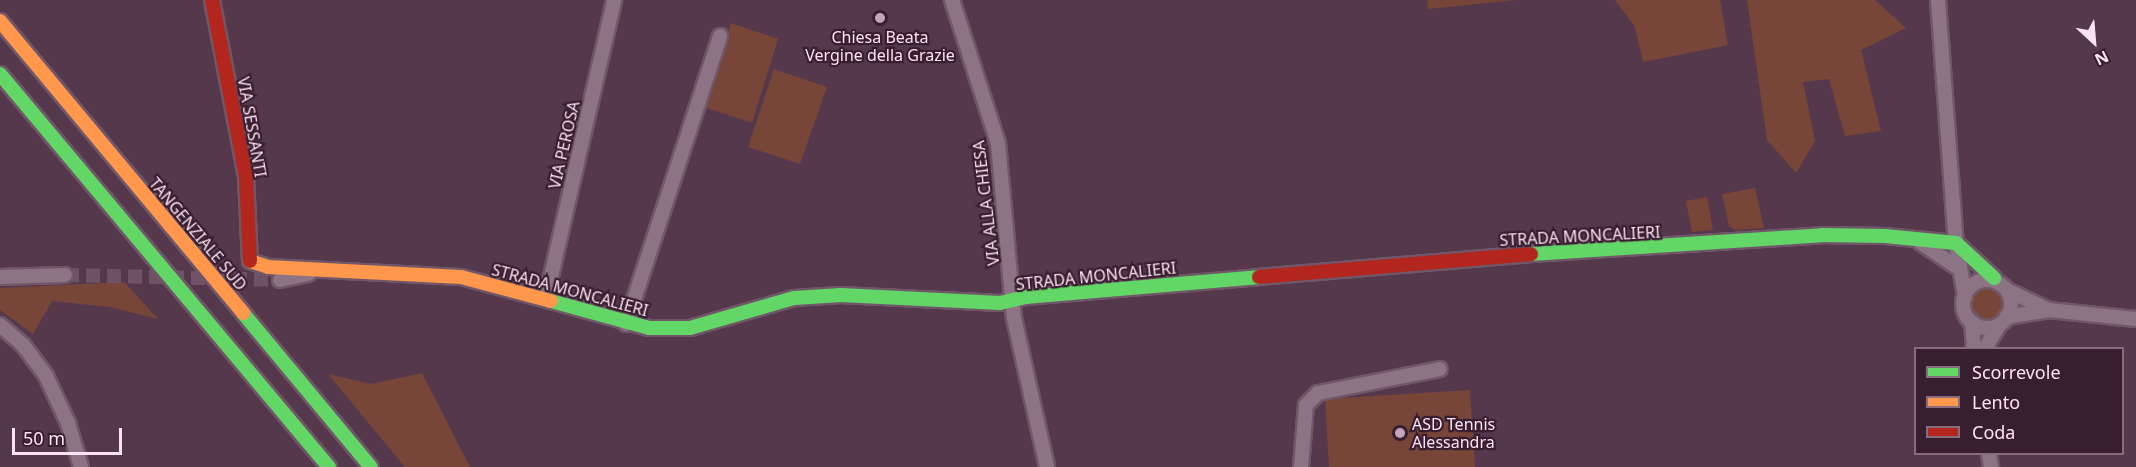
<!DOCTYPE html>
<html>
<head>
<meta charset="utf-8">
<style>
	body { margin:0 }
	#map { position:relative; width:2136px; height:467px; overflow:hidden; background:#56384d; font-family:"Noto Sans",sans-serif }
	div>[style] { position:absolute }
	.green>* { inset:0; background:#774638 }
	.round { border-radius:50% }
	.street-tunnel>* { height:14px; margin-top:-7px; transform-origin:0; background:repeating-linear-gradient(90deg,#6f5266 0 14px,transparent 0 21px) }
	.roads { filter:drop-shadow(2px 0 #705768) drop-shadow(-2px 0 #705768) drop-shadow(0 2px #705768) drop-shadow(0 -2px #705768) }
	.street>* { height:14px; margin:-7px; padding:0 7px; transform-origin:7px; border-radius:7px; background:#8c7484 }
	.street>.ring { margin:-7px; padding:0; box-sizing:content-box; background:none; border:14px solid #8c7484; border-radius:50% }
	.fast>* { height:14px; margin:-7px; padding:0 7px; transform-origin:7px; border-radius:7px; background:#63d668 }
	.slow>* { height:14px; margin:-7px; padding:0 7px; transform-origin:7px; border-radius:7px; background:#ff974d }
	.jam>* { height:14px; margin:-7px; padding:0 7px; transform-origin:7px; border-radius:7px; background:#b3261e }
	.dots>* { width:16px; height:16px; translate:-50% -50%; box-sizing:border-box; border:3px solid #381f30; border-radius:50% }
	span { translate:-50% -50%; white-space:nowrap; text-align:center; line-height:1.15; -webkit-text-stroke:4.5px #381f30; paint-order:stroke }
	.poi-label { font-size:16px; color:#fee2f4 }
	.left { translate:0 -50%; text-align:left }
	.street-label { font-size:16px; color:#fee2f4 }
	.legend { position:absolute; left:1914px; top:347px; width:210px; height:108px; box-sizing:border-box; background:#381f30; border:2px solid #876d7e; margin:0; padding:8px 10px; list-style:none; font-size:18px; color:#fee2f4 }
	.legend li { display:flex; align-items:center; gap:12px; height:30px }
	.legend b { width:30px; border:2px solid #876d7e }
	.north { position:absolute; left:2064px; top:12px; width:60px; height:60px; -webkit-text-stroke:4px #381f30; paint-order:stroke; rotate:154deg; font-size:16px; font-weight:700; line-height:24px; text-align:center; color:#fee2f4 }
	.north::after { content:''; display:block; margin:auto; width:21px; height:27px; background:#fee2f4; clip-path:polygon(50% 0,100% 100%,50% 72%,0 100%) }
	.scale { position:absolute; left:12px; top:428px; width:110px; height:27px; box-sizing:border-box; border:3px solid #fee2f4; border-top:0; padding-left:8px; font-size:18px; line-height:21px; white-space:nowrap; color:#fee2f4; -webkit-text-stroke:4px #381f30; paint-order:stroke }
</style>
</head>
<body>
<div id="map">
	<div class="green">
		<i style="clip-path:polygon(1427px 0,1516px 0,1428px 9px)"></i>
		<i style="clip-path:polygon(1615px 0,1720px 0,1728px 45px,1643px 62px,1635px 27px)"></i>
		<i style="clip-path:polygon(1747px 0,1875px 0,1906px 28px,1861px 50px,1881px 131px,1845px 136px,1829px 79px,1803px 82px,1815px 141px,1796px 173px,1767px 140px)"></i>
		<i style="clip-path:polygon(731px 23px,778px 39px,752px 123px,704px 107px)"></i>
		<i style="clip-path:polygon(774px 69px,827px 87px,800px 164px,748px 147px)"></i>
		<i style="clip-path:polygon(1755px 188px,1764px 228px,1735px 230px,1729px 226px,1722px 194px)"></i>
		<i style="clip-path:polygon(1707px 197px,1713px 230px,1692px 232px,1686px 201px)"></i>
		<i style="clip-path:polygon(124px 282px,158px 319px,110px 307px,52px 301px,33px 334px,0 310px,0 288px)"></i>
		<i class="round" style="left:1970px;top:288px;width:34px;height:34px"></i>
		<i style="clip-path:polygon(422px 373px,470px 467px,405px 467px,328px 374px,371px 384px)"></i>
		<i style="clip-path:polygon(1470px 390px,1475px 467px,1329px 467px,1325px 399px)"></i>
	</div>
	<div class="street-tunnel">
		<i style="left:65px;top:275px;width:215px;rotate:1.3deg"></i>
	</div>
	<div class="roads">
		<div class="street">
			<i style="left:952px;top:0;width:150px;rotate:72.2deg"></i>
			<i style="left:998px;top:143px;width:176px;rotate:84.8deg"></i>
			<i style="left:1014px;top:318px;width:153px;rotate:77.5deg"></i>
			<i style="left:1938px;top:0;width:244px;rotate:85.8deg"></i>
			<i style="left:1956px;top:243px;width:55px;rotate:80.5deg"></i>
			<i style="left:1921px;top:243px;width:47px;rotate:33.7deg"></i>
			<i style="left:0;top:277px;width:65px;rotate:-1.8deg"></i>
			<i class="ring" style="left:1963px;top:280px;width:34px;height:34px"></i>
			<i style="left:280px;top:280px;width:29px;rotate:-12deg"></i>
			<i style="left:2007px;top:290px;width:47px;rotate:25.5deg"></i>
			<i style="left:546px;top:298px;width:306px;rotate:-77.1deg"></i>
			<i style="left:2006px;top:317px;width:44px;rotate:-9.2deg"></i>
			<i style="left:2049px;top:310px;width:87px;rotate:5.9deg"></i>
			<i style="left:1972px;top:322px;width:26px;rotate:86deg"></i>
			<i style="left:626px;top:324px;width:303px;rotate:-71.9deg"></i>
			<i style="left:0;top:325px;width:30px;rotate:41deg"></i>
			<i style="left:23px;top:345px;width:39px;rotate:53deg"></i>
			<i style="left:46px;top:376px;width:52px;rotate:64.9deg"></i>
			<i style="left:68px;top:423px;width:46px;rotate:73.5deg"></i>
			<i style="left:1985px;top:348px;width:25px;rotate:-58deg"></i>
			<i style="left:1989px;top:454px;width:13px;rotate:81deg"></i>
			<i style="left:1301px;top:467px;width:62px;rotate:-85.4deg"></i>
			<i style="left:1306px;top:405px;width:17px;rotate:-45deg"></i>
			<i style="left:1318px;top:393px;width:124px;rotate:-11.1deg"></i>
		</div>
		<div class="fast">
			<i style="left:0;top:74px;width:513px;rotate:50.07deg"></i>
			<i style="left:1531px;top:254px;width:292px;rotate:-3.7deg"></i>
			<i style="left:1822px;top:235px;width:63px;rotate:0.9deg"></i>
			<i style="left:1885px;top:236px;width:71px;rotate:5.6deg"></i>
			<i style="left:1956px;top:243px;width:52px;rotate:42.6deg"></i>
			<i style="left:551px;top:301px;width:102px;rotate:15.4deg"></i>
			<i style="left:649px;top:328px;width:41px"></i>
			<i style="left:690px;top:328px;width:108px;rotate:-16.1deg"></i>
			<i style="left:794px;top:298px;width:47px;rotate:-3.7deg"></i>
			<i style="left:841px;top:295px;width:159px;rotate:2.9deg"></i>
			<i style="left:1000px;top:303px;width:27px;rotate:-13deg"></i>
			<i style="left:1026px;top:297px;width:234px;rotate:-4.9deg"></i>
			<i style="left:243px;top:313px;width:200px;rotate:50.3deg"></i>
		</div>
		<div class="slow">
			<i style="left:0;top:21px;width:380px;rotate:50.2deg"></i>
			<i style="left:250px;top:261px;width:19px;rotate:18deg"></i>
			<i style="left:268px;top:267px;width:193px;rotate:3deg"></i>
			<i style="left:461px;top:277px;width:93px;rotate:14.9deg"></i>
		</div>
		<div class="jam">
			<i style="left:212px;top:0;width:180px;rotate:79.1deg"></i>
			<i style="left:246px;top:177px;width:84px;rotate:87.3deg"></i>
			<i style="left:1259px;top:277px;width:273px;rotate:-4.8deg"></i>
		</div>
	</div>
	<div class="dots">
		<i style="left:880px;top:18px;background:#c3a6ba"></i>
		<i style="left:1400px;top:433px;background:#c3a6ba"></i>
	</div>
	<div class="poi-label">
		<span style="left:880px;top:46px">Chiesa Beata<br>Vergine della Grazie</span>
		<span class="left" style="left:1412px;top:433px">ASD Tennis<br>Alessandra</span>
	</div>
	<div class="street-label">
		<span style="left:252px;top:127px;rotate:80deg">VIA SESSANTI</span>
		<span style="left:564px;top:145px;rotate:-77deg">VIA PEROSA</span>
		<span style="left:986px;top:203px;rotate:-97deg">VIA ALLA CHIESA</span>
		<span style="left:198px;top:234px;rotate:50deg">TANGENZIALE SUD</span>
		<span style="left:1580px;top:236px;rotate:-3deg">STRADA MONCALIERI</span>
		<span style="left:1096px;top:276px;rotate:-6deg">STRADA MONCALIERI</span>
		<span style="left:570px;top:290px;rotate:15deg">STRADA MONCALIERI</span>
	</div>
	<ul class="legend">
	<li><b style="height:8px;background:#63d668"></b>Scorrevole</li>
	<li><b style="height:8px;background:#ff974d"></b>Lento</li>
	<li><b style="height:8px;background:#b3261e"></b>Coda</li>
	</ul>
	<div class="north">N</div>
	<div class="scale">50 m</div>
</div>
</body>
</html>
